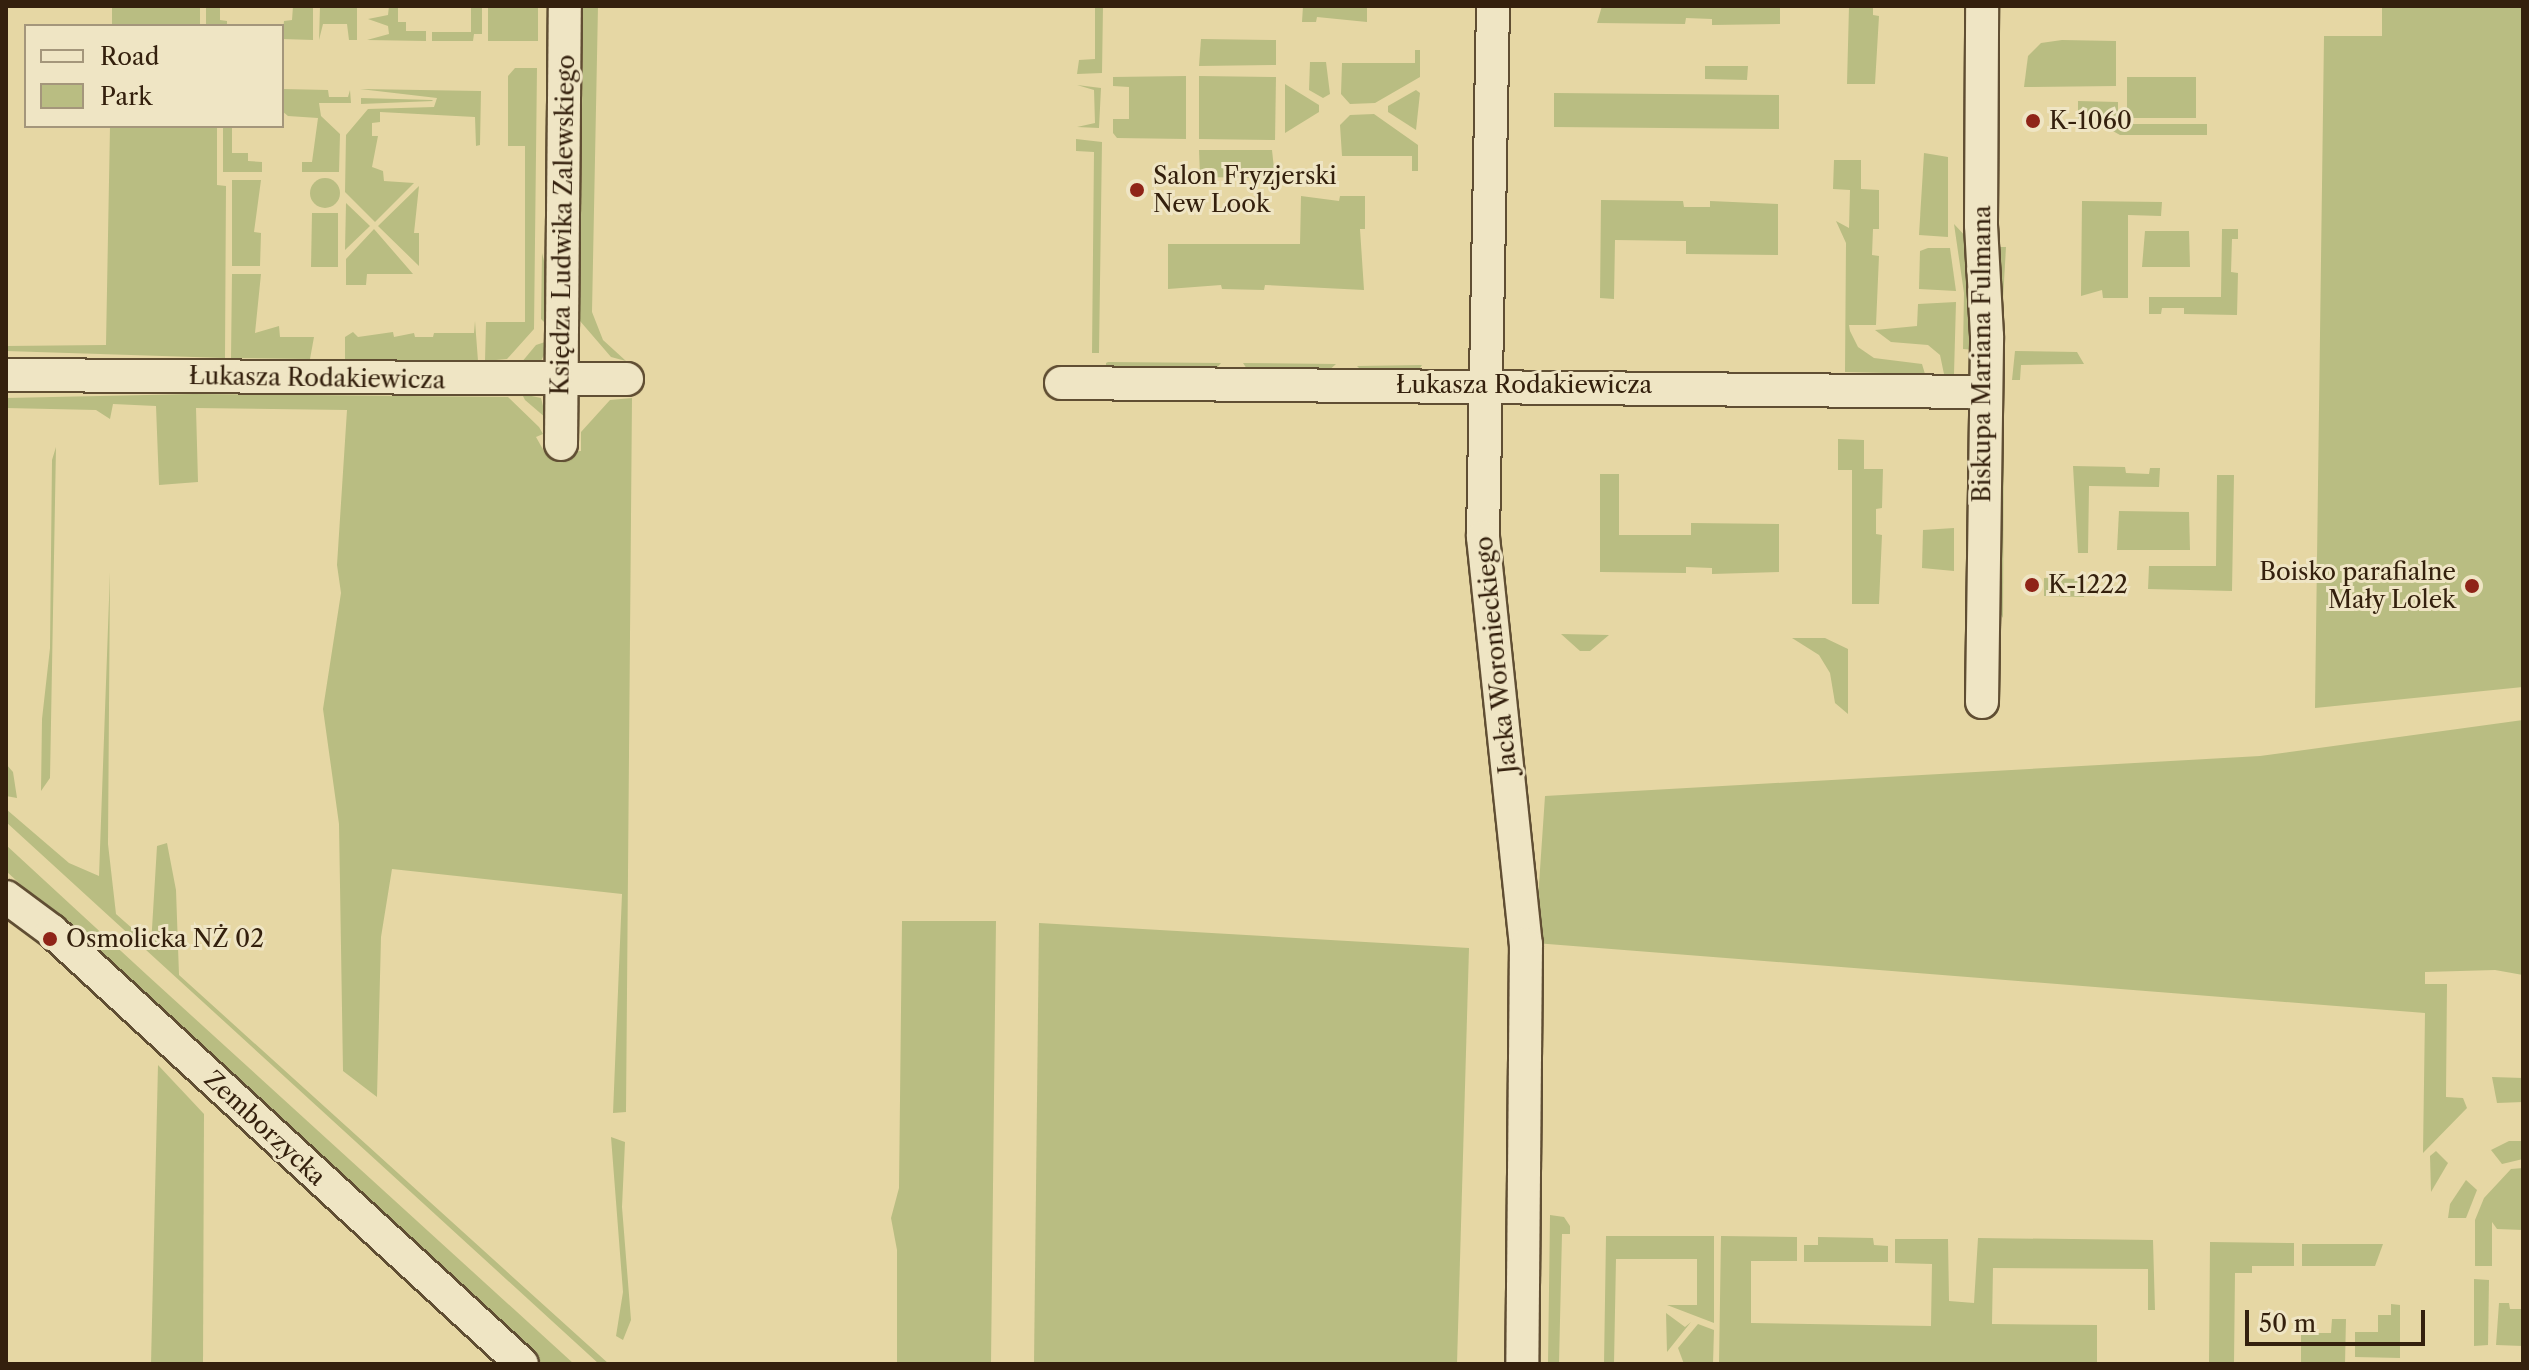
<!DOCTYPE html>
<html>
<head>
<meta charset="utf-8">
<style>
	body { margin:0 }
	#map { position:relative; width:2529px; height:1370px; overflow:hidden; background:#e6d7a4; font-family:"Libre Caslon Text",serif }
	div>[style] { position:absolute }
	.green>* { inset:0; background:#b9bd82 }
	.round { border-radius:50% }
	.roads { filter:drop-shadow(2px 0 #604e33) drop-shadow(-2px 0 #604e33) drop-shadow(0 2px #604e33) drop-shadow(0 -2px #604e33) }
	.minor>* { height:32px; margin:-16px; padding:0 16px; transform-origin:16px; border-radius:16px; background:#efe5c4 }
	.dots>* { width:22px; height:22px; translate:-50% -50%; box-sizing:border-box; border:4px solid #efe5c4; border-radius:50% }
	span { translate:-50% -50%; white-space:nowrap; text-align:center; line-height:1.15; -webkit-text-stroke:6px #efe5c4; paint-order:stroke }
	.poi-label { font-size:24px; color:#34200d }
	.left { translate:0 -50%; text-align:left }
	.right { translate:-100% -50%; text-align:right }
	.street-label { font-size:24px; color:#34200d }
	.frame { position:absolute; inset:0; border:8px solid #34200d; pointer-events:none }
	.legend { position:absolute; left:24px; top:24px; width:260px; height:104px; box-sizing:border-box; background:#efe5c4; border:2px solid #a4967b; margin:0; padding:10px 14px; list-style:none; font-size:24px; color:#34200d }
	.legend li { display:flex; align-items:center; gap:16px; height:40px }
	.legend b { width:40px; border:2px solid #a4967b }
	.scale { position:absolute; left:2245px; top:1310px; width:180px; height:36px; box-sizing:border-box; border:4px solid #34200d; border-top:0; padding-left:10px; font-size:24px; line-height:28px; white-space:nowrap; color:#34200d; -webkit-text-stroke:6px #efe5c4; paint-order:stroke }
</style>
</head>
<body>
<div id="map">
	<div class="green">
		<i style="clip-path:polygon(112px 6px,200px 6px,200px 26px,112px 26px)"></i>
		<i style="clip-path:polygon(206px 6px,220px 6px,220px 20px,227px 21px,227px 26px,206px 26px)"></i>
		<i style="clip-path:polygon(293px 6px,313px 6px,313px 40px,282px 39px,284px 21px,292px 20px)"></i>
		<i style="clip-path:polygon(320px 6px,357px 6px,357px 40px,349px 40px,347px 24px,323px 24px,319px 40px)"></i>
		<i style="clip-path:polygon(389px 6px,398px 6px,398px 22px,406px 22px,406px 31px,426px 31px,426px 41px,367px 40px,389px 34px,388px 26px,368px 19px,388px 15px)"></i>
		<i style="clip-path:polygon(471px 6px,482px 6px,482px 34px,474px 34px,473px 41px,432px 41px,432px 32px,471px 32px)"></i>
		<i style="clip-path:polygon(488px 6px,538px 6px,538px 41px,488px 41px)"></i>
		<i style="clip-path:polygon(583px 6px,598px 6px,592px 312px,603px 340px,626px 361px,611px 357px,580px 321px)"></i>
		<i style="clip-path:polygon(1095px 6px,1103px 6px,1102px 73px,1077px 74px,1079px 60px,1095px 59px)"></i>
		<i style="clip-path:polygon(1303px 6px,1367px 6px,1367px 22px,1317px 17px,1316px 22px,1302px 22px)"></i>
		<i style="clip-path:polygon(1602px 6px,1780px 6px,1780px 24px,1712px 25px,1712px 19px,1686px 18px,1685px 24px,1597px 23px)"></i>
		<i style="clip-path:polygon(1849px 6px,1873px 6px,1873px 15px,1879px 16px,1875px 84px,1847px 84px)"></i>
		<i style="clip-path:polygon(2382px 6px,2523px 6px,2523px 687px,2315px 708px,2324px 36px,2382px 36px)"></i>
		<i style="clip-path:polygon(1201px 39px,1276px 40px,1276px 65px,1199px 66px)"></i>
		<i style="clip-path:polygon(2062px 40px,2116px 41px,2116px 86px,2024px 87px,2028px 56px,2041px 43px)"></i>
		<i style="clip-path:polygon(1415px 50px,1420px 50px,1420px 77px,1375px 103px,1350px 104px,1341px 94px,1342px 63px,1415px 63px)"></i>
		<i style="clip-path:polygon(1310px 62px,1326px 62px,1330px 94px,1323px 98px,1309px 90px)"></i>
		<i style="clip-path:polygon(1705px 66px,1748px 66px,1747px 80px,1705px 79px)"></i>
		<i style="clip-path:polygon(515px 68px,537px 68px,534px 329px,507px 359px,485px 361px,486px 322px,525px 322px,525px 146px,508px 146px,508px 76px)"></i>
		<i style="clip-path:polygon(1186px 76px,1186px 139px,1117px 138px,1113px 133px,1113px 119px,1129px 119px,1129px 87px,1113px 86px,1113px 77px)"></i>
		<i style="clip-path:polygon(1199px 76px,1276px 77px,1275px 140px,1199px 139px)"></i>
		<i style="clip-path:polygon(2127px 77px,2196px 77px,2196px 118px,2127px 118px)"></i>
		<i style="clip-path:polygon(1285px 84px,1319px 105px,1319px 112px,1285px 133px)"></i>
		<i style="clip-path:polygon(1077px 85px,1101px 88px,1099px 128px,1077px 127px,1095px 123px,1094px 90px)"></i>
		<i style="clip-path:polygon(282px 89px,328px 90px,329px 97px,348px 97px,350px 90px,351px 103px,319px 103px,321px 116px,340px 134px,339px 172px,302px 172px,302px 162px,312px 162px,318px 118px,288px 116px,282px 111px)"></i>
		<i style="clip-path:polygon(360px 89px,481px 91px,480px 145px,476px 146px,475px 117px,380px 112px,380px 122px,372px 123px,372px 136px,378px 136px,372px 167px,383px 171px,384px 181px,414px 183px,375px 222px,345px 192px,346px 135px,368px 109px,434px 107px,437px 98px)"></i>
		<i style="clip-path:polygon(1416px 90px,1420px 93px,1416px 130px,1388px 112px,1388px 106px)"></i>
		<i style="clip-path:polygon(1554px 93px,1779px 95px,1779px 129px,1554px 127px)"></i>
		<i style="clip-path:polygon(361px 98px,432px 100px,433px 101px,361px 104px)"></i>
		<i style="clip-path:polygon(2078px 101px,2118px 102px,2118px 124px,2207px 124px,2207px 135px,2120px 135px,2102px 125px,2078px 125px)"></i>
		<i style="clip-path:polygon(1374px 114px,1418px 145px,1418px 171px,1412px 171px,1412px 156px,1342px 156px,1340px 125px,1350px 115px)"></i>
		<i style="clip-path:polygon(110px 126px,217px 126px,217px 185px,226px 186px,225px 358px,6px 351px,6px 346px,106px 345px)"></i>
		<i style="clip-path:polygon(223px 126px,232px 126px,232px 153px,248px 153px,248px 161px,262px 162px,262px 172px,223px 172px)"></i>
		<i style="clip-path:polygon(1076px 139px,1102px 142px,1099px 353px,1092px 353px,1094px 152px,1076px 151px)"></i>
		<i style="clip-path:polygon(1199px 150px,1272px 150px,1275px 178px,1200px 177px)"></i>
		<i style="clip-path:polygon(1924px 153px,1948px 157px,1948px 237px,1919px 235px)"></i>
		<i style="clip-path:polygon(1834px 160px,1861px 160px,1861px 189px,1879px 190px,1879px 229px,1873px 229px,1872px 255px,1879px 256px,1876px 325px,1849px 325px,1850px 331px,1858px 347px,1874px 358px,1922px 364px,1925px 374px,1845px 372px,1846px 243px,1836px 221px,1849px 228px,1850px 190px,1833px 189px)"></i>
		<i class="round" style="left:310px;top:178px;width:30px;height:30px"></i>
		<i style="clip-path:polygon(232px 180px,261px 180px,254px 232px,261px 233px,260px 266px,232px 266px)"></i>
		<i style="clip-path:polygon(419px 186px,414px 233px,419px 233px,419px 266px,378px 226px)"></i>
		<i style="clip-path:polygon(1301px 196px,1339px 201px,1340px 196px,1365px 196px,1365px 229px,1360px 229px,1364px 290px,1265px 285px,1264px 290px,1222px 289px,1221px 285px,1168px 289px,1168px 244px,1300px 244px)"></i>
		<i style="clip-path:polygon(1601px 200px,1683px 201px,1684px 207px,1710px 207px,1710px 201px,1778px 204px,1778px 255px,1686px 254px,1686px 241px,1615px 240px,1614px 299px,1600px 298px)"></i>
		<i style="clip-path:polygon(2082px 201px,2162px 202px,2161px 216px,2128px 215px,2128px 298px,2103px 298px,2102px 290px,2081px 296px)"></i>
		<i style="clip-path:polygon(346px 203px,370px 226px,345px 250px)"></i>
		<i style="clip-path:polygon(312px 213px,338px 213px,338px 267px,311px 267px)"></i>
		<i style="clip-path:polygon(1954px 224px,1968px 239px,1976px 350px,1963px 349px,1964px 293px)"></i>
		<i style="clip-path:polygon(374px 229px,413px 274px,367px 274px,366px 285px,346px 285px,346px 259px)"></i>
		<i style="clip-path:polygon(2222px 229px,2238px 229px,2238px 239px,2232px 239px,2231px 272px,2238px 273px,2237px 315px,2184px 314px,2184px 308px,2162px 308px,2161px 314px,2149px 314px,2149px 297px,2221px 297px)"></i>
		<i style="clip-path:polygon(2145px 231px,2189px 231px,2190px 267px,2142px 267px)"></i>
		<i style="clip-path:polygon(1991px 247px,2006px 247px,2000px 351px)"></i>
		<i style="clip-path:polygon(1928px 248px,1950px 248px,1956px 291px,1919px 289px,1920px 251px)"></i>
		<i style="clip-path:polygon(542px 253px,551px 288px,547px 325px,541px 319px)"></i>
		<i style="clip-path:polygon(232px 274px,261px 274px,255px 333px,279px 326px,280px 337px,314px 337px,310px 359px,231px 358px)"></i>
		<i style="clip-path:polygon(1956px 302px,1954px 374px,1944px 374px,1940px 355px,1928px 345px,1891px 342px,1875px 330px,1917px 326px,1918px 304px)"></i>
		<i style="clip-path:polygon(475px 321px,478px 361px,345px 360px,345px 337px,353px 332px,358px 337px,393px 332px,394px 337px,414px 333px,415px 337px,433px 337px,434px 333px,474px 333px)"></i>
		<i style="clip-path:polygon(551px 340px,541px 361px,521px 363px,536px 345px)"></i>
		<i style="clip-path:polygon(2015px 351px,2077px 352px,2084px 364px,2021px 365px,2020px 380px,2012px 380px)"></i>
		<i style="clip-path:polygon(1106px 363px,1108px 362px,1221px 363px,1216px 369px,1106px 370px)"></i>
		<i style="clip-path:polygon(1243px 363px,1336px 364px,1327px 372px,1249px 372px)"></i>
		<i style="clip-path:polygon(1422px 365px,1418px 371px,1363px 372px,1357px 366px)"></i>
		<i style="clip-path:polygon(194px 394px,508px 397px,539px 427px,543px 434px,536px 437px,545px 453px,581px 451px,581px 432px,610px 400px,632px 398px,626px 1112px,613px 1113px,622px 894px,392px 869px,381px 937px,377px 1097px,343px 1071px,339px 824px,323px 709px,341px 593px,337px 565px,347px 410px,196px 408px,198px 482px,159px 485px,156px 406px,113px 404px,110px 419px,96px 410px,6px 408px,6px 398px)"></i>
		<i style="clip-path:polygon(522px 394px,541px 398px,546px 418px,525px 400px)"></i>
		<i style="clip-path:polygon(2004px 404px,2003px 618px,1997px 608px,2000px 409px)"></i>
		<i style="clip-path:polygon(1838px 439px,1864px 440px,1864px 469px,1883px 469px,1882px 508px,1876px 509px,1876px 534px,1882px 535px,1879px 604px,1852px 604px,1852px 470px,1838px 470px)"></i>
		<i style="clip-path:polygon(56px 447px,50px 778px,41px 791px,42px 719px,50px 648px,52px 460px)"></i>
		<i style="clip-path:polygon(2073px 466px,2125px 467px,2126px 473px,2149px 474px,2150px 468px,2160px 468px,2159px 487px,2089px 486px,2088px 553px,2078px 553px)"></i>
		<i style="clip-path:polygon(1600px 474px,1619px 474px,1619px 535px,1691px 535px,1691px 523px,1779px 524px,1779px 572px,1712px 574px,1712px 568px,1686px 567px,1686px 573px,1600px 572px)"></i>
		<i style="clip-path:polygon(2217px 475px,2234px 475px,2232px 591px,2148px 589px,2149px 566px,2216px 566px)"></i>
		<i style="clip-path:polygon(2119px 511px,2189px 512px,2190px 550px,2117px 550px)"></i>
		<i style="clip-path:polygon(1954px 528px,1954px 571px,1922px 568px,1923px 530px)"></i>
		<i style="clip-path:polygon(110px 572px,108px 844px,116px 914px,151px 945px,157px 846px,167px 843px,176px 890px,179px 975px,609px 1364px,599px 1364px,6px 822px,6px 809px,69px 863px,99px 876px)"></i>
		<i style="clip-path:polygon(2044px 578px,2085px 579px,2084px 597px,2044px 596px)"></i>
		<i style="clip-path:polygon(1561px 634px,1609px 635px,1590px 651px,1580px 651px)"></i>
		<i style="clip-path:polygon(1792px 638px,1825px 638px,1848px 649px,1848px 714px,1835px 703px,1830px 673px,1819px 655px)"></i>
		<i style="clip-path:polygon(2523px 720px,2523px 975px,2495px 970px,2425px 972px,2425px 984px,2447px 984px,2446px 1097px,2463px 1098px,2467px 1108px,2423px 1153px,2425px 1013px,1535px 943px,1545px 796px,2260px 756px)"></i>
		<i style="clip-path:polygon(6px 764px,13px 772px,17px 798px,6px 796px)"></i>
		<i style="clip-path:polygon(6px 845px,147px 975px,574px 1364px,543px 1364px,497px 1323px,6px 871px)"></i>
		<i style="clip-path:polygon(902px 921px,996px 921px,991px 1364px,897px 1364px,897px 1250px,891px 1218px,899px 1188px)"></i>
		<i style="clip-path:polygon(1039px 923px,1469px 948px,1457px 1364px,1034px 1364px)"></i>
		<i style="clip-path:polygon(158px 1065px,204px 1114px,203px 1364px,151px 1364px)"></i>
		<i style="clip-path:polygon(2492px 1077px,2523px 1078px,2523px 1102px,2497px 1103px)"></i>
		<i style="clip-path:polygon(611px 1137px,625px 1142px,622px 1207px,631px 1320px,623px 1340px,616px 1336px,623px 1292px)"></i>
		<i style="clip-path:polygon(2509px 1141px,2523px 1141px,2523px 1159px,2502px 1164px,2491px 1150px)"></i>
		<i style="clip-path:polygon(2436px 1151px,2448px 1163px,2431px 1192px,2430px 1156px)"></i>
		<i style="clip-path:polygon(2523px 1168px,2523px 1230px,2497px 1229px,2492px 1222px,2492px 1266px,2475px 1266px,2475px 1220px,2484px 1198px,2511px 1169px)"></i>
		<i style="clip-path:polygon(2466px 1180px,2477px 1190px,2466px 1218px,2448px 1218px,2450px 1204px)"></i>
		<i style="clip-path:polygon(1550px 1215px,1564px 1217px,1570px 1226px,1570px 1234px,1562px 1234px,1559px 1364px,1548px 1364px)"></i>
		<i style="clip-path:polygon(1606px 1236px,1714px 1236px,1714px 1323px,1667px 1305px,1697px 1305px,1697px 1259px,1616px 1259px,1614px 1364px,1604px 1364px)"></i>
		<i style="clip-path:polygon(1721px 1236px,1797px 1237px,1797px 1261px,1751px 1261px,1751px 1323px,1931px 1326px,1932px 1264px,1895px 1263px,1895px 1239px,1948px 1239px,1949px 1301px,1974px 1303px,1978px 1238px,2153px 1240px,2155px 1310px,2148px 1310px,2148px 1269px,1993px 1268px,1992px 1324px,2097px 1325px,2097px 1364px,1719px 1364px)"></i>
		<i style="clip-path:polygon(1818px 1237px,1873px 1238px,1874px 1245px,1888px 1246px,1888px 1262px,1804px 1262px,1804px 1245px,1818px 1245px)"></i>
		<i style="clip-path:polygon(2210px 1242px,2294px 1243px,2294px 1266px,2252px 1266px,2252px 1273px,2235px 1273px,2234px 1364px,2209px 1364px)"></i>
		<i style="clip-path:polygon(2302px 1244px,2383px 1244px,2375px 1266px,2302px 1266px)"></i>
		<i style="clip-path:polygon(2474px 1279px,2489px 1280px,2488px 1345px,2474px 1346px)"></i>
		<i style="clip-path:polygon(2499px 1303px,2509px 1303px,2510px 1309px,2523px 1309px,2523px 1303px,2523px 1346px,2496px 1345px)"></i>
		<i style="clip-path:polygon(2391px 1304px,2400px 1305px,2400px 1358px,2355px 1357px,2355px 1332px,2378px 1332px,2378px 1315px,2391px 1315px)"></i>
		<i style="clip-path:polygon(1666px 1313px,1685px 1327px,1691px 1322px,1667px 1352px)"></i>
		<i style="clip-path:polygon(2332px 1319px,2346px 1319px,2345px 1364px,2301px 1364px,2301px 1333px,2331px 1333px)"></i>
		<i style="clip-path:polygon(1698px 1324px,1714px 1330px,1713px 1364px,1684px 1364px,1678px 1348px)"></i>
	</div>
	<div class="roads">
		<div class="minor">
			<i style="left:1493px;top:6px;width:531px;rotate:91.08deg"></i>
			<i style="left:1483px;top:537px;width:409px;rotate:84deg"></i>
			<i style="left:1526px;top:944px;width:420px;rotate:90.5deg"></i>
			<i style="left:6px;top:375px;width:621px;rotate:0.37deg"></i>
			<i style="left:1061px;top:383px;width:925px;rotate:0.56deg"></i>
			<i style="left:561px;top:444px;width:438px;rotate:-89.5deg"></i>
			<i style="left:1982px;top:702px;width:366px;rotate:-89.2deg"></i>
			<i style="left:1987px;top:336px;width:111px;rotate:-93.1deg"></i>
			<i style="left:1981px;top:225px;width:219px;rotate:-89.7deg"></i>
			<i style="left:6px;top:897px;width:57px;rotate:36.5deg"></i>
			<i style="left:52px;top:931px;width:639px;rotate:42.65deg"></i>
		</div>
	</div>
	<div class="dots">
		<i style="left:2033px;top:121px;background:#8f2418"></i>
		<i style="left:1137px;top:190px;background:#8f2418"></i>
		<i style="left:2032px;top:585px;background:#8f2418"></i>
		<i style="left:2472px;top:586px;background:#8f2418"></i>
		<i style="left:50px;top:939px;background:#8f2418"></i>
	</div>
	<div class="poi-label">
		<span class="left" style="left:2049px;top:121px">K-1060</span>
		<span class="left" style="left:1153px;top:190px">Salon Fryzjerski<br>New Look</span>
		<span class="right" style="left:2456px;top:586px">Boisko parafialne<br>Mały Lolek</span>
		<span class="left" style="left:2048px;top:585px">K-1222</span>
		<span class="left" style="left:66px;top:939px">Osmolicka NŻ 02</span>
	</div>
	<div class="street-label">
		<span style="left:563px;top:225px;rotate:-89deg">Księdza Ludwika Zalewskiego</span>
		<span style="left:1982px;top:354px;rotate:-90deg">Biskupa Mariana Fulmana</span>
		<span style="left:317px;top:378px;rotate:1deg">Łukasza Rodakiewicza</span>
		<span style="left:1524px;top:385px">Łukasza Rodakiewicza</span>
		<span style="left:1496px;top:655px;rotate:-96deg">Jacka Woronieckiego</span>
		<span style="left:265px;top:1128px;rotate:43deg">Zemborzycka</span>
	</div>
	<div class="frame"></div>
	<ul class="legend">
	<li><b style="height:10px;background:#efe5c4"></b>Road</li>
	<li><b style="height:22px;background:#b9bd82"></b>Park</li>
	</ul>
	<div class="scale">50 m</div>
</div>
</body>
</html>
